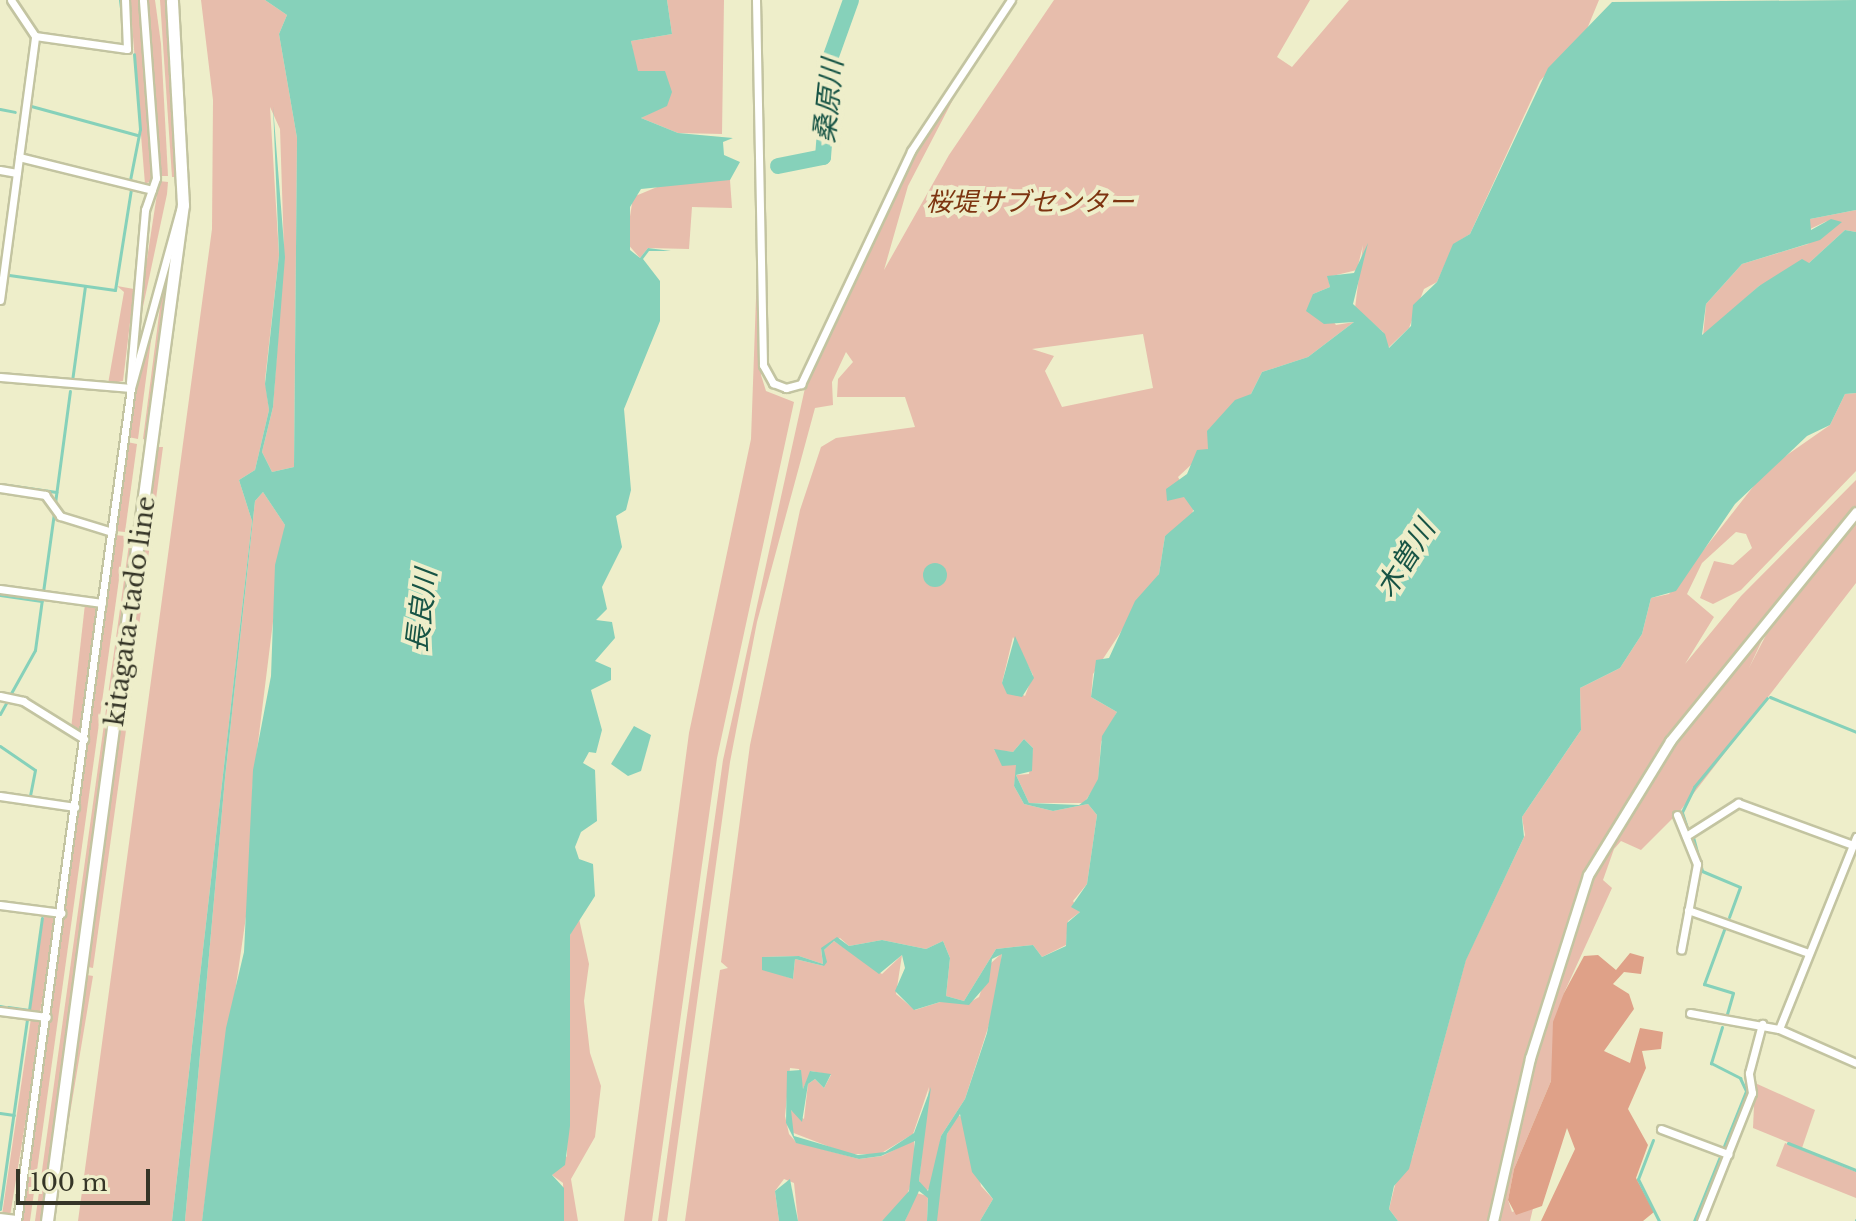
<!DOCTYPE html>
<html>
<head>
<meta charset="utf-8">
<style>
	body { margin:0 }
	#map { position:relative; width:1856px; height:1221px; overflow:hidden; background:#eeeeca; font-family:"Libre Baskerville","Noto Sans JP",serif }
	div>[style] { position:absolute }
	.green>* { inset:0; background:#e7bdac }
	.forest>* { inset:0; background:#dfa188 }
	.water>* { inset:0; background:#86d1ba }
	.round { border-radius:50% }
	.stream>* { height:3px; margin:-1.5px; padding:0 1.5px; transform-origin:1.5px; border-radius:1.5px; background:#86d1ba }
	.river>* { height:16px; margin:-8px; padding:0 8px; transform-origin:8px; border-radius:8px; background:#86d1ba }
	.roads { filter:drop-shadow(2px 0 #c3c4a1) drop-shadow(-2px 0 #c3c4a1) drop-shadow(0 2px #c3c4a1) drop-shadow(0 -2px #c3c4a1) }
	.minor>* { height:7px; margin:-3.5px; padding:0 3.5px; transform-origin:3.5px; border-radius:3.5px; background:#fff }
	.tertiary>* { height:9px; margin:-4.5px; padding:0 4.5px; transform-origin:4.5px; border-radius:4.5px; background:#fff }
	.primary>* { height:11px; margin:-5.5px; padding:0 5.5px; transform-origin:5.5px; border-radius:5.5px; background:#fff }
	span { translate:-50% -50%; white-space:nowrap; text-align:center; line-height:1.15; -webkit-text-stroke:8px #eeeeca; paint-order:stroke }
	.park-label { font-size:26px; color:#7d3410; font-style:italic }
	.street-label { font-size:26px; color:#353527 }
	.water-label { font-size:28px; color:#175445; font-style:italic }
	.scale { position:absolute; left:16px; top:1169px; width:134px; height:36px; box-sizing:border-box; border:4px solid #353527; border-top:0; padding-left:10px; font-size:24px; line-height:28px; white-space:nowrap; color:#353527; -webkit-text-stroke:6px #eeeeca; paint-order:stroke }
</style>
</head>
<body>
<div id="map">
	<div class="green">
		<i style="clip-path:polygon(130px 0,140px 0,153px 180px,145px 184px)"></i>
		<i style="clip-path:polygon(146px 0,155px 0,161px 44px,168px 176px,159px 176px)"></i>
		<i style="clip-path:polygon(160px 0,166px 0,172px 41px,179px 177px,172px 177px)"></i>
		<i style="clip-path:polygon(201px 0,265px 0,287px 15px,279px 34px,297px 138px,294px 467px,272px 472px,262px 452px,273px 407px,284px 251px,280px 129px,270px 107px,279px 255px,265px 380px,269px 410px,255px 470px,239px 480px,252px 521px,172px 1221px,78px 1221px,212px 229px,213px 100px)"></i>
		<i style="clip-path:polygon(667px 0,724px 0,722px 134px,678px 133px,641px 118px,664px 106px,636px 69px,631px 41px,672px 34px)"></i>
		<i style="clip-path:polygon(evenodd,1054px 0,1310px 0,1277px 57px,1292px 67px,1349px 0,1599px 0,1587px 29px,1540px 81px,1470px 234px,1454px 244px,1437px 282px,1424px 289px,1409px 328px,1387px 349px,1383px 332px,1355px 308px,1363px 245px,1357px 270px,1328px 277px,1330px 287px,1313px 294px,1336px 325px,1354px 322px,1308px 357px,1262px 372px,1251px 394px,1209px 429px,1208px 449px,1178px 477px,1194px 506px,1191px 519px,1165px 536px,1159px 574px,1093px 674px,1091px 697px,1117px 712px,1101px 742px,1098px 782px,1084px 803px,1029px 803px,1016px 775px,1029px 774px,1033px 748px,1024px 739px,1013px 752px,994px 750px,1017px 765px,1014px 786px,1024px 804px,1053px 811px,1088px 804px,1097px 815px,1087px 884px,1073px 901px,1080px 912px,1068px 921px,1066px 945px,1042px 957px,1033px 945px,996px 949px,964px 1001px,946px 996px,950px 958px,943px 941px,926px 949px,882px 940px,849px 946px,840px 938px,821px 949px,823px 964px,799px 956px,762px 957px,766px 970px,793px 979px,795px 959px,824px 966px,824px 950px,834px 941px,882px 974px,902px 955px,896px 994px,915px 1010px,940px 1002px,972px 1001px,979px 997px,990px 964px,1002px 953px,997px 1000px,965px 1099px,941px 1136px,933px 1187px,925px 1191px,919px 1181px,929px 1087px,913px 1134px,880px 1154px,848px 1154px,791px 1132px,791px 1110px,804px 1119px,808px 1084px,815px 1079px,824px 1088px,831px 1075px,811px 1071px,803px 1089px,799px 1069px,790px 1068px,785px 1116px,789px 1134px,796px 1142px,859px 1159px,882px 1156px,914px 1140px,916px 1171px,903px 1205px,882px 1221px,798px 1221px,794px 1183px,784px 1179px,775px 1191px,779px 1221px,685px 1221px,720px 970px,728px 968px,721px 962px,750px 745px,800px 510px,821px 447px,836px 438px,915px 427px,905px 397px,837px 397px,838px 379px,853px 362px,846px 352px,832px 382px,833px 405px,815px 408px,757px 622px,730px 762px,667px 1221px,658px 1221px,723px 760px,805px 388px,886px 209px,950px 93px,972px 63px,908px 186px,884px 270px,949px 155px,1054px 0,1143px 334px,1153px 388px,1062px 407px,1045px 371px,1054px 356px,1032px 349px,1143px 334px,1054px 0,1013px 637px,1033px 675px,1025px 696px,1002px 683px,1013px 637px)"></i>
		<i style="clip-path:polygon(674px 180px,730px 180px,732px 208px,692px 207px,689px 249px,648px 248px,640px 258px,626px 242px,633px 197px)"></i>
		<i style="clip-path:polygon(159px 181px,168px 182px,167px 194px,131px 363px)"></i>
		<i style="clip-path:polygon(1856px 210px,1856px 232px,1845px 230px,1809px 263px,1759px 286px,1703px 337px,1706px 304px,1742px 264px,1808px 244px,1827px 221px,1808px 230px,1810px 219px)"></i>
		<i style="clip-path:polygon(177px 223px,149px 440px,143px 439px,164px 276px)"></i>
		<i style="clip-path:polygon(757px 270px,761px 375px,766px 391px,794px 402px,717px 758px,652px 1221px,624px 1221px,689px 733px,751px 439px)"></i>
		<i style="clip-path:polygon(117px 286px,134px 289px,123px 381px,108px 384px,124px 292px)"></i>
		<i style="clip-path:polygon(156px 303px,138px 439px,128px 437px,137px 371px)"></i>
		<i style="clip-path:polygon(1856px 393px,1856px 471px,1741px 590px,1713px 604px,1700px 598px,1714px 561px,1733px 565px,1752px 548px,1746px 534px,1736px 532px,1702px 563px,1687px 594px,1714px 617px,1685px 664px,1741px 596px,1856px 480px,1856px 507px,1669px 735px,1585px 872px,1522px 1077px,1489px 1221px,1398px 1221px,1389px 1209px,1395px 1185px,1412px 1158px,1466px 959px,1525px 835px,1522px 817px,1581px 730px,1580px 688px,1620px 668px,1642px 634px,1651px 598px,1669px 594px,1767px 469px,1830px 425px,1845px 394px)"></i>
		<i style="clip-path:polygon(127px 442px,137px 444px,125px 532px,115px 531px)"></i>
		<i style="clip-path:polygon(157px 447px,163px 447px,128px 708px,123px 707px)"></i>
		<i style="clip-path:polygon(263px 492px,285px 525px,252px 791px,253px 868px,202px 1221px,185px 1221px,225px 778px,255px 501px)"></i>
		<i style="clip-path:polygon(1856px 518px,1856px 583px,1680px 811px,1641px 850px,1621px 841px,1614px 849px,1603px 880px,1612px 888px,1564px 993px,1551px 1081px,1514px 1169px,1508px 1200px,1512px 1212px,1534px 1204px,1530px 1221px,1497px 1221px,1529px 1079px,1592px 877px,1671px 746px,1779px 604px,1749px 668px,1787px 594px)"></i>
		<i style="clip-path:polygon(115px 535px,125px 536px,30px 1221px,20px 1221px)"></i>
		<i style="clip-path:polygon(130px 537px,136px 538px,42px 1221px,35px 1221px)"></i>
		<i style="clip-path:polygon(85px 604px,98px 609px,80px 732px,71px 729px)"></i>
		<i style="clip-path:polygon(122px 715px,128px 716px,93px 968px,88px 967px)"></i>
		<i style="clip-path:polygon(44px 914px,56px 918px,40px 1013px,30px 1012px)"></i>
		<i style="clip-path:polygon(578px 914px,589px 964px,584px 1001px,590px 1053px,601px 1086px,595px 1137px,571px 1179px,578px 1221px,564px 1221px,563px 1183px,552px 1175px,567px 1156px,570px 935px)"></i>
		<i style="clip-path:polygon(87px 975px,93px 976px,52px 1221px)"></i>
		<i style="clip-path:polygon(31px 1018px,42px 1021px,10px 1216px,2px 1215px)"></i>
		<i style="clip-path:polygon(1755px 1083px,1815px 1110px,1802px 1148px,1753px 1128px)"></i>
		<i style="clip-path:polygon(958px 1115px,966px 1119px,981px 1186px,993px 1199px,980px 1221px,937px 1221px,935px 1210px,947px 1134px)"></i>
		<i style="clip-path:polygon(1785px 1143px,1856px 1172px,1856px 1198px,1776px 1166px)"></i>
		<i style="clip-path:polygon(916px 1193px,928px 1196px,927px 1221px,905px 1221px)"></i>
	</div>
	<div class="forest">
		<i style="clip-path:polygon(1630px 953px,1644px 957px,1641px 974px,1624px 972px,1613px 984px,1629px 994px,1634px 1009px,1604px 1051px,1630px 1063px,1640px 1028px,1663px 1032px,1661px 1049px,1642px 1051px,1646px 1068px,1628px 1109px,1648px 1145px,1636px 1178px,1654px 1212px,1643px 1221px,1541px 1221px,1575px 1149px,1567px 1128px,1542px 1206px,1516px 1215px,1508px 1200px,1514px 1169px,1551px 1081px,1553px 1022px,1564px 993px,1584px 956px,1598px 955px,1616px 970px)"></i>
	</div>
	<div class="water">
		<i style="clip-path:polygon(265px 0,667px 0,672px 34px,631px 41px,638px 71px,665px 71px,672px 92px,667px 106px,641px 118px,678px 133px,733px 138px,723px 142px,724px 155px,740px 162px,730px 180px,641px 189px,630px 207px,630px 250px,640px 258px,648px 248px,671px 251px,649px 251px,643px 259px,660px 281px,660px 321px,624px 409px,631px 490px,626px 510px,616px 516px,622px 547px,602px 587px,607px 609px,596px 620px,612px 622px,615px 638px,595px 661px,611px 668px,611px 680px,591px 690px,602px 730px,596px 753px,589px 752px,583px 763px,595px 770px,597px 821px,581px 832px,575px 847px,579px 859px,593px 864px,595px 896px,570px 935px,570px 1126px,565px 1165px,552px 1175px,564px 1188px,564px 1221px,202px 1221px,226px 1028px,244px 952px,253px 770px,271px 676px,275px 565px,285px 525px,263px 492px,255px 501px,225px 778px,185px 1221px,172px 1221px,252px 521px,239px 480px,255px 470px,269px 410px,265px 384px,279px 255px,273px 106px,285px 257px,273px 407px,262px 452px,272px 472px,294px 467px,297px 138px,279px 34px,287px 15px)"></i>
		<i style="clip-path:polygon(1856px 0,1856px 210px,1810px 219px,1811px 230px,1831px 219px,1842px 222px,1820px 240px,1742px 264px,1706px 304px,1702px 335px,1759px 286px,1802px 259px,1809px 263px,1845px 230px,1856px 232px,1856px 393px,1845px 394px,1830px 425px,1807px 436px,1735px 504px,1676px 591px,1651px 598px,1642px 634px,1620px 668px,1580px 688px,1581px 730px,1522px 817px,1524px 837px,1466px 960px,1409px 1169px,1394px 1186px,1389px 1209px,1398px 1221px,980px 1221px,993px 1199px,972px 1172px,960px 1114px,947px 1134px,937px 1221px,927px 1221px,928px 1198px,919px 1191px,905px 1221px,882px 1221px,909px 1191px,915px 1141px,881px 1156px,859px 1159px,796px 1143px,786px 1123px,787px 1071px,801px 1070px,803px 1089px,810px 1071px,831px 1074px,824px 1088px,815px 1079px,808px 1084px,802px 1122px,791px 1110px,794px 1136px,858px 1155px,885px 1152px,914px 1133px,931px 1087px,919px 1181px,928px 1191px,941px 1136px,965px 1099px,987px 1033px,1002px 954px,992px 959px,989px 982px,969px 1005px,940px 1002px,914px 1010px,895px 991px,905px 968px,902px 955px,879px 974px,834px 941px,824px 950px,827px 962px,824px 966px,795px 959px,793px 979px,762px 970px,762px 957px,799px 956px,823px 964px,821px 948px,837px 937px,849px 946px,882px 940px,926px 949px,943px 941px,950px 958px,946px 996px,964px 1001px,996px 949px,1033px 945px,1042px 957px,1066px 946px,1067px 923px,1080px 912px,1071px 907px,1087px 884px,1097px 815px,1088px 804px,1053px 811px,1024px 804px,1014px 786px,1016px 765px,1002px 766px,994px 749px,1013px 752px,1024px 739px,1033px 748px,1032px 771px,1016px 775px,1029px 803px,1079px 805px,1087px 799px,1098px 779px,1102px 736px,1117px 712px,1091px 697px,1096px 660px,1109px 658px,1135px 601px,1159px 574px,1165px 536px,1194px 511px,1184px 497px,1167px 501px,1166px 489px,1187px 474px,1197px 450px,1208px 449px,1207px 431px,1235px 400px,1251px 394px,1262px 372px,1308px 357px,1354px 322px,1324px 324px,1306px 311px,1313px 294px,1330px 287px,1327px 276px,1354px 273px,1368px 243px,1353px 304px,1385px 334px,1389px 348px,1411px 326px,1413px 305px,1437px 282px,1453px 244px,1470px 234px,1548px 68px,1612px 2px)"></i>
		<i class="round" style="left:923px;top:563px;width:24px;height:24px"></i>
		<i style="clip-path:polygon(1015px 636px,1034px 678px,1022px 697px,1007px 694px,1002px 683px)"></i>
		<i style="clip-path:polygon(634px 726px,651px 735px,641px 771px,628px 776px,611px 764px)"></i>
		<i style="clip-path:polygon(790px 1179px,798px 1221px,779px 1221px,775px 1191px)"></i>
	</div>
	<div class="stream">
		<i style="left:120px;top:0;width:16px;rotate:83deg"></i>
		<i style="left:31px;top:106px;width:110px;rotate:15.3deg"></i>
		<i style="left:0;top:109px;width:15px;rotate:11deg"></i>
		<i style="left:130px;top:180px;width:52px;rotate:-78.9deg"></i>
		<i style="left:140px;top:129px;width:75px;rotate:-94.6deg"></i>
		<i style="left:9px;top:275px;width:107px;rotate:8.1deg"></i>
		<i style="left:115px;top:290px;width:102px;rotate:-81deg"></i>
		<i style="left:72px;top:381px;width:96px;rotate:-82.2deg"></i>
		<i style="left:0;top:484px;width:57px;rotate:8.1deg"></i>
		<i style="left:55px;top:503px;width:113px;rotate:-82.4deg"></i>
		<i style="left:43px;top:592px;width:80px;rotate:-82.1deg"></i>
		<i style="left:0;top:595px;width:42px;rotate:8.1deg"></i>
		<i style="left:10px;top:695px;width:51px;rotate:-60.9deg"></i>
		<i style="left:35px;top:650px;width:51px;rotate:-82.2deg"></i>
		<i style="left:1770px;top:697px;width:93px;rotate:22.1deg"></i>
		<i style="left:0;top:714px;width:13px;rotate:-61deg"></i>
		<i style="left:0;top:746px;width:42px;rotate:34.4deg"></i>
		<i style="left:35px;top:770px;width:25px;rotate:101deg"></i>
		<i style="left:1688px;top:831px;width:20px;rotate:-108deg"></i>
		<i style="left:1682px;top:812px;width:28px;rotate:-64deg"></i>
		<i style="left:1694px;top:787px;width:115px;rotate:-50.6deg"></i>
		<i style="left:1693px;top:837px;width:35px;rotate:75deg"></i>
		<i style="left:1702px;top:871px;width:41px;rotate:22.8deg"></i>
		<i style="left:1740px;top:887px;width:32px;rotate:110deg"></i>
		<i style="left:1725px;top:927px;width:61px;rotate:110.2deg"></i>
		<i style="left:1704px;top:984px;width:30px;rotate:17deg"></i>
		<i style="left:1733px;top:993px;width:25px;rotate:106deg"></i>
		<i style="left:0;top:1006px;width:5px;rotate:11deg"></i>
		<i style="left:8px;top:1007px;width:21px;rotate:8deg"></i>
		<i style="left:29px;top:1010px;width:93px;rotate:-82deg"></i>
		<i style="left:1722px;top:1027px;width:38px;rotate:107deg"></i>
		<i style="left:1711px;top:1063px;width:33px;rotate:27deg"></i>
		<i style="left:1740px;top:1078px;width:14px;rotate:65deg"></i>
		<i style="left:1746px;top:1091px;width:59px;rotate:111.8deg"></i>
		<i style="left:0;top:1113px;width:14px;rotate:8deg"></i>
		<i style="left:1653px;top:1140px;width:42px;rotate:111deg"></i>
		<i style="left:1638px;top:1179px;width:47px;rotate:63.4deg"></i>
		<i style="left:1788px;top:1143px;width:73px;rotate:21.7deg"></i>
		<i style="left:0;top:1209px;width:191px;rotate:-81.9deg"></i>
		<i style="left:1694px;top:1221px;width:72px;rotate:-68.1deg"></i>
		<i style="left:1856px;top:1221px;width:1px;rotate:-90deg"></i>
	</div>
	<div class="river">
		<i style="left:778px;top:166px;width:46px;rotate:-11.3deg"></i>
		<i style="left:823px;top:157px;width:101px;rotate:-85.5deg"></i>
		<i style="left:831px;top:56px;width:59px;rotate:-70.3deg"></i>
	</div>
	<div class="roads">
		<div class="minor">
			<i style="left:756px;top:0;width:365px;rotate:88.9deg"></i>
			<i style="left:763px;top:365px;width:21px;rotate:61deg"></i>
			<i style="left:773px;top:383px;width:14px;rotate:21deg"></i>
			<i style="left:786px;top:388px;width:16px;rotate:-15deg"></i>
			<i style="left:801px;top:384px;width:258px;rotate:-64.7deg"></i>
			<i style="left:911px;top:151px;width:181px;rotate:-56.5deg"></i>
			<i style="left:35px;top:36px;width:93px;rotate:8deg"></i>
			<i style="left:127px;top:49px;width:49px;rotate:-92.3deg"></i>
			<i style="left:19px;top:157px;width:137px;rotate:13.9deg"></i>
			<i style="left:0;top:170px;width:17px;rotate:10deg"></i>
			<i style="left:0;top:300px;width:266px;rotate:-82.4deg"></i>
			<i style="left:35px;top:36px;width:43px;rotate:-123.7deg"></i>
			<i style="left:0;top:377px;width:131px;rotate:4.8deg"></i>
			<i style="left:130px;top:382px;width:173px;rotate:-85deg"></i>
			<i style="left:145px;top:210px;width:34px;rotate:-71deg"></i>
			<i style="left:156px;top:178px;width:178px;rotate:-94.2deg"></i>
			<i style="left:0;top:488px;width:46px;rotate:8.8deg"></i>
			<i style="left:45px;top:495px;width:26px;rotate:54deg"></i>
			<i style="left:60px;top:516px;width:54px;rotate:17.1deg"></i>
			<i style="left:0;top:589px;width:103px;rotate:7.8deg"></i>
			<i style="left:0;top:696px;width:24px;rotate:12deg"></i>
			<i style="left:23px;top:701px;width:72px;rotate:31.9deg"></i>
			<i style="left:0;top:796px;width:76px;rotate:8.3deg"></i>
			<i style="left:1677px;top:815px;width:53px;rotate:67.8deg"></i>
			<i style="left:1697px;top:864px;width:87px;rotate:100.5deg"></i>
			<i style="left:1686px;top:836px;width:62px;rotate:-32.4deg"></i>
			<i style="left:1738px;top:803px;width:122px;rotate:20.1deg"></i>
			<i style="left:0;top:905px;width:62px;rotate:7.5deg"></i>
			<i style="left:1688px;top:910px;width:128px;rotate:19.6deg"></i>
			<i style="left:0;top:1011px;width:47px;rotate:7.3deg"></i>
			<i style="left:1690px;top:1013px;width:90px;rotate:10.2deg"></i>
			<i style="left:1779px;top:1029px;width:84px;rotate:23.8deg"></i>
			<i style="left:1779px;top:1029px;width:207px;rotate:-68.1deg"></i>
			<i style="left:1661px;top:1129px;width:72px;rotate:20.5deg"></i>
			<i style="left:0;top:1217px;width:17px;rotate:7deg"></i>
			<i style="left:17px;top:1221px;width:841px;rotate:-82.21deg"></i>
			<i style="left:131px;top:388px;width:185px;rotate:-74.6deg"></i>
			<i style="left:1701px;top:1221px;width:138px;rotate:-68.3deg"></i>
			<i style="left:1752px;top:1093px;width:20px;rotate:-99deg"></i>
			<i style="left:1749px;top:1073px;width:51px;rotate:-75.1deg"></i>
		</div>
		<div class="tertiary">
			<i style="left:1493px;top:1221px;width:167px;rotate:-77.2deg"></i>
			<i style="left:1530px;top:1058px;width:192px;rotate:-72.4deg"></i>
			<i style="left:1588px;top:875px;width:157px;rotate:-58.5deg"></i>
			<i style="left:1670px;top:741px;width:295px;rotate:-50.9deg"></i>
		</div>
		<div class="primary">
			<i style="left:47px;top:1221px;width:1025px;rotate:-82.38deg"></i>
			<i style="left:183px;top:205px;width:205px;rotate:-93.1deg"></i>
		</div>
	</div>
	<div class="park-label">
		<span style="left:1030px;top:203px">桜堤サブセンター</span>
	</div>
	<div class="street-label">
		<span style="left:131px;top:611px;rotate:-82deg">kitagata-tado line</span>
	</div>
	<div class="water-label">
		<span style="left:829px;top:101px;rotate:-84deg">桑原川</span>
		<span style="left:1406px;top:559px;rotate:-58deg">木曽川</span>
		<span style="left:422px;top:611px;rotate:-83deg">長良川</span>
	</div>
	<div class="scale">100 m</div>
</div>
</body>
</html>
